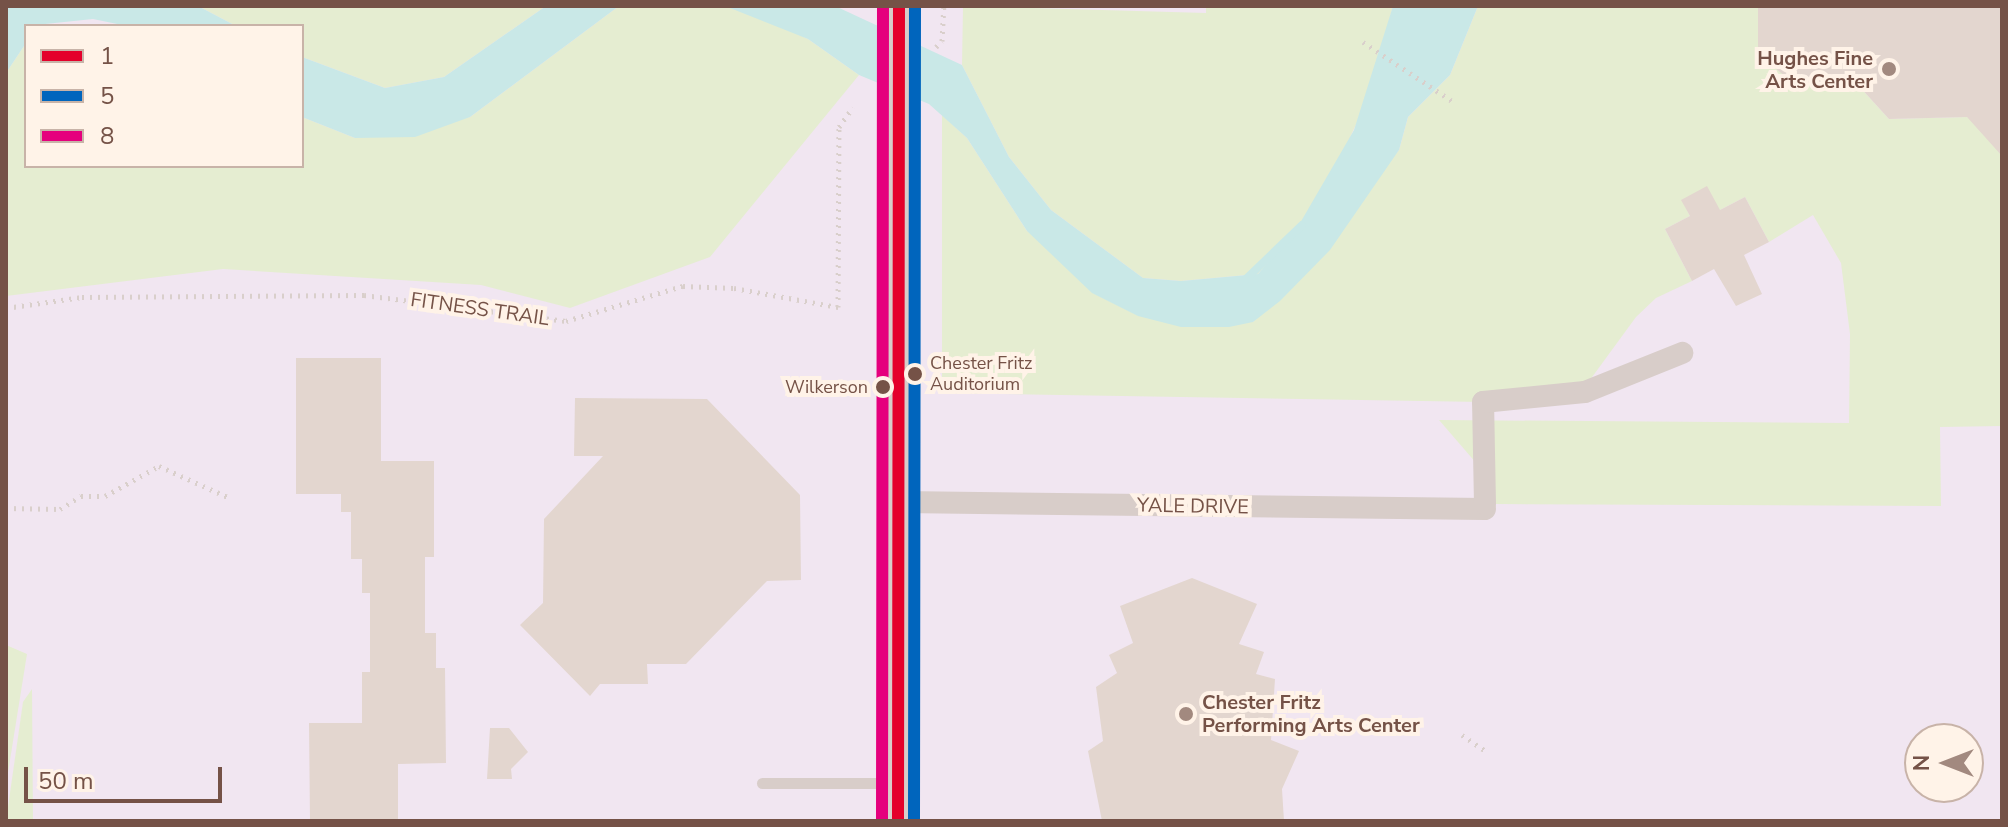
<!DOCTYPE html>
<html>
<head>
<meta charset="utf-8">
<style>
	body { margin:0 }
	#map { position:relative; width:2008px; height:827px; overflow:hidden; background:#f7efe7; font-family:"Nunito Sans",sans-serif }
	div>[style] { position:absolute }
	.education>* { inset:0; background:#f1e6f1 }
	.green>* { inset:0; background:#e5edd1 }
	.water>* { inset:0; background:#c9e8e7 }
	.stream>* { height:8px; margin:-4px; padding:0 4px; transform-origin:4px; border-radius:4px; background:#c9e8e7 }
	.building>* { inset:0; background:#e3d6cf }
	.path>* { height:5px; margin-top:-2.5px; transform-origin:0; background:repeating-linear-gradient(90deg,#d9cfcb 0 2px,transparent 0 8px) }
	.lane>* { height:11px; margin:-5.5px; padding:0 5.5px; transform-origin:5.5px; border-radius:5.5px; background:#d8cdc9 }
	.street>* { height:22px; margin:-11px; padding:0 11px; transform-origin:11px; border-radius:11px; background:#d8cdc9 }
	.secondary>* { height:32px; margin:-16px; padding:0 16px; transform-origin:16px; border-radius:16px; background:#d8cdc9 }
	.bus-1>* { height:12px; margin:-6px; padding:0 6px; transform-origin:6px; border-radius:6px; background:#e4002b }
	.bus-2>* { height:12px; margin:-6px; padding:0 6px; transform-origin:6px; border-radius:6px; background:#0065bd }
	.bus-3>* { height:12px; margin:-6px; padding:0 6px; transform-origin:6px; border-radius:6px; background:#e5007d }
	.dots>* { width:22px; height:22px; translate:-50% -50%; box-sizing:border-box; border:4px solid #fff3e8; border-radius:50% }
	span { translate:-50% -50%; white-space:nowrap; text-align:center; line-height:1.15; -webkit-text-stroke:8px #fff3e8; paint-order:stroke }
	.bus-label { font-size:18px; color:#755247 }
	.left { translate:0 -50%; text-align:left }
	.right { translate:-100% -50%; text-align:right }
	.poi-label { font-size:20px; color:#755247; font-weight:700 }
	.street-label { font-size:20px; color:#755247 }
	.frame { position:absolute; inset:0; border:8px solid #755247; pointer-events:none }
	.legend { position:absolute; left:24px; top:24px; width:280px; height:144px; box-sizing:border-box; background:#fff3e8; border:2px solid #c8b3a8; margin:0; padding:10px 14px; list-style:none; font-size:24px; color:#755247 }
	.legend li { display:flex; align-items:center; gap:16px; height:40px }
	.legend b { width:40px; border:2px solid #c8b3a8 }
	.north { position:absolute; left:1904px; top:723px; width:80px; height:80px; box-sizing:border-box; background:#fff3e8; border:2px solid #c8b3a8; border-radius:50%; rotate:270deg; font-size:22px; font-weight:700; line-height:32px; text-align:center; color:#755247 }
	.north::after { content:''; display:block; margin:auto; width:28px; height:36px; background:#a2897f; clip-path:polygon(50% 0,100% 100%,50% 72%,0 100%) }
	.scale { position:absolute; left:24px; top:767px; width:198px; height:36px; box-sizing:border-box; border:4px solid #755247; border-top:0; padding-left:10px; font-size:24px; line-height:28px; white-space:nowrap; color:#755247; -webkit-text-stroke:6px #fff3e8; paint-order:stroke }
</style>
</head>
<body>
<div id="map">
	<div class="education">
		<i style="clip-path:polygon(evenodd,6px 6px,2002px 6px,2002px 821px,6px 821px,6px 6px,26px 26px,302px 26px,302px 166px,26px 166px,26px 26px,6px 6px,1920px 739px,1968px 739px,1968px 787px,1920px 787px,1920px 739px)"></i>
	</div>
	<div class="green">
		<i style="clip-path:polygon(198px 6px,546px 6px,444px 77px,385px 88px,302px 57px,302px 26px,236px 26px)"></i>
		<i style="clip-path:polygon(619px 6px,725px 6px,750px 12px,808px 39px,859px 75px,710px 257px,570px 308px,481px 285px,223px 269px,6px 296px,6px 73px,26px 43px,26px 166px,302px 166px,302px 117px,355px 138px,470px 117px)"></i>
		<i style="clip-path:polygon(963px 6px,1206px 13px,1206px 6px,1393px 6px,1368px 99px,1315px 212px,1258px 274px,1181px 281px,1143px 278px,1051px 210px,1009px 157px,962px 65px)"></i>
		<i style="clip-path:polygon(1478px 6px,1758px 6px,1794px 83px,1858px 85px,1889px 119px,1967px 117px,2002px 143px,2002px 426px,1940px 427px,1941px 506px,1495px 504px,1477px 464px,1439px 420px,1849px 423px,1850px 334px,1841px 263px,1813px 215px,1769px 242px,1745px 197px,1720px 210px,1682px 200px,1690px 216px,1665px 229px,1692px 281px,1656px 298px,1636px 317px,1587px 384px,1483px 402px,942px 393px,942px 115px,967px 138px,1027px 231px,1253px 322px,1399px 150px,1408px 117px,1450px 75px)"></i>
		<i style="clip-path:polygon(6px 645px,27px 654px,6px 785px)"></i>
		<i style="clip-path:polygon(32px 689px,33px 821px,6px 821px,23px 702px)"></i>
	</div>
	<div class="water">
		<i style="clip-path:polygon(6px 6px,198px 6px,236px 26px,127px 26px,93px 19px,26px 26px,26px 43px,6px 73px)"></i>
		<i style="clip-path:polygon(546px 6px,619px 6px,470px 117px,415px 137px,355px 138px,302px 117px,302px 57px,385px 88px,444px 77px)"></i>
		<i style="clip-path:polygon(725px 6px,835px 6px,962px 65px,1009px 157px,1051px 210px,1143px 278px,1181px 281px,1258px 274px,1296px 230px,1354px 130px,1393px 6px,1478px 6px,1450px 75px,1408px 117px,1399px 150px,1330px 250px,1280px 301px,1253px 322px,1229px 327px,1181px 327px,1138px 316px,1092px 293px,1027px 231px,967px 138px,929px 104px,859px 75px,808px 39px)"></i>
	</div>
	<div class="stream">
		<i style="left:1243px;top:282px;width:82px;rotate:-44deg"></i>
	</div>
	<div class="building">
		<i style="clip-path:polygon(1758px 6px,2002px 6px,2002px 156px,1967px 117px,1889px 119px,1858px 85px,1794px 83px,1758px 55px)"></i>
		<i style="clip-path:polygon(1707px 186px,1720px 210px,1745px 197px,1769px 242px,1744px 255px,1762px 294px,1736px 306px,1714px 269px,1692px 281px,1665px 229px,1690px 216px,1681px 200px)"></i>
		<i style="clip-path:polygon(296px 358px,381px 358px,381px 461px,434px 461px,434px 557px,425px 557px,425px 633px,436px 633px,436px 668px,445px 668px,446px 763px,398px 764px,398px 821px,310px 821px,309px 723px,362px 723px,362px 672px,370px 672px,370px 593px,362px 593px,362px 559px,351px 559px,351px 512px,341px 512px,341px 494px,296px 494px)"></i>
		<i style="clip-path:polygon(575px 398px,707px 399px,800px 495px,801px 580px,767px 581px,686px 664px,647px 664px,648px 684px,600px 684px,590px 696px,520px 625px,543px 603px,544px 519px,603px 456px,574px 456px)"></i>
		<i style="clip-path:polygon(1192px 578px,1257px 604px,1239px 644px,1264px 652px,1256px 674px,1275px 679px,1271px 740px,1299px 751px,1282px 789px,1284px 821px,1102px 821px,1088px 751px,1103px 741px,1096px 687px,1117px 673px,1109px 655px,1133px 643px,1120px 606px)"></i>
		<i style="clip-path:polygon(490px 728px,509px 728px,528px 752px,511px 769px,512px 779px,487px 779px)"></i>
	</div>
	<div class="path">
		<i style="left:1363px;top:42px;width:107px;rotate:33.5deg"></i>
		<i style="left:936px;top:47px;width:8px;rotate:-45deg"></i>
		<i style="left:942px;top:41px;width:35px;rotate:-87deg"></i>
		<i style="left:6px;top:308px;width:77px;rotate:-8.2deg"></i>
		<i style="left:82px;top:297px;width:282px;rotate:-0.4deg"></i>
		<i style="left:364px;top:295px;width:204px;rotate:7.3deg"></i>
		<i style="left:566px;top:321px;width:122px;rotate:-16.7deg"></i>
		<i style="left:683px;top:286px;width:51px;rotate:2.2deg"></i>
		<i style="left:734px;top:288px;width:106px;rotate:10.4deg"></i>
		<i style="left:838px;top:307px;width:180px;rotate:-89.7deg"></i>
		<i style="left:839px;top:127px;width:24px;rotate:-55deg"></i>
		<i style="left:6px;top:508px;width:54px;rotate:1.1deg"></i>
		<i style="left:60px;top:509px;width:25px;rotate:-32deg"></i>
		<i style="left:81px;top:496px;width:24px"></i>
		<i style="left:105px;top:496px;width:62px;rotate:-29.1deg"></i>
		<i style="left:159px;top:466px;width:78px;rotate:24.3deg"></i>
		<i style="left:1462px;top:735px;width:27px;rotate:34deg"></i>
	</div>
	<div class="lane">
		<i style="left:762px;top:783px;width:132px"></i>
	</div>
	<div class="street">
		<i style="left:901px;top:502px;width:584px;rotate:0.69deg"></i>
		<i style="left:1485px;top:504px;width:102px;rotate:-91.1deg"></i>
		<i style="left:1483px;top:402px;width:102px;rotate:-5.6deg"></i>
		<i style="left:1585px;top:392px;width:105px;rotate:-21.9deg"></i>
	</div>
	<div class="secondary">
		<i style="left:898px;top:821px;width:815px;rotate:-89.93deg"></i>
	</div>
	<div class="bus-1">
		<i style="left:898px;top:821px;width:815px;rotate:-89.93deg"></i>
	</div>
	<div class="bus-2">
		<i style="left:914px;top:821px;width:815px;rotate:-89.93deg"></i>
	</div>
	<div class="bus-3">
		<i style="left:882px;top:821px;width:815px;rotate:-89.93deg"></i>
	</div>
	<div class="dots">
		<i style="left:1889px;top:69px;background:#a2897f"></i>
		<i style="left:915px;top:374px;background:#755247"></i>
		<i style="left:883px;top:387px;background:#755247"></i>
		<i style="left:1186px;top:714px;background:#a2897f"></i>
	</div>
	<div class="bus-label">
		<span class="left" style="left:930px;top:374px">Chester Fritz<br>Auditorium</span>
		<span class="right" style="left:868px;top:387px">Wilkerson</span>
	</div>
	<div class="poi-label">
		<span class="right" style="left:1873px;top:70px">Hughes Fine<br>Arts Center</span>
		<span class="left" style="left:1202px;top:714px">Chester Fritz<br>Performing Arts Center</span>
	</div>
	<div class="street-label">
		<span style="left:480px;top:309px;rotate:8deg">FITNESS TRAIL</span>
		<span style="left:1193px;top:506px;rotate:1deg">YALE DRIVE</span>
	</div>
	<div class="frame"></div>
	<ul class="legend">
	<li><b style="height:10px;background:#e4002b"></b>1</li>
	<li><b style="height:10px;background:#0065bd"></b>5</li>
	<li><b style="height:10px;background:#e5007d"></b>8</li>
	</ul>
	<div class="north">N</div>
	<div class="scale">50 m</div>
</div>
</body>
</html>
